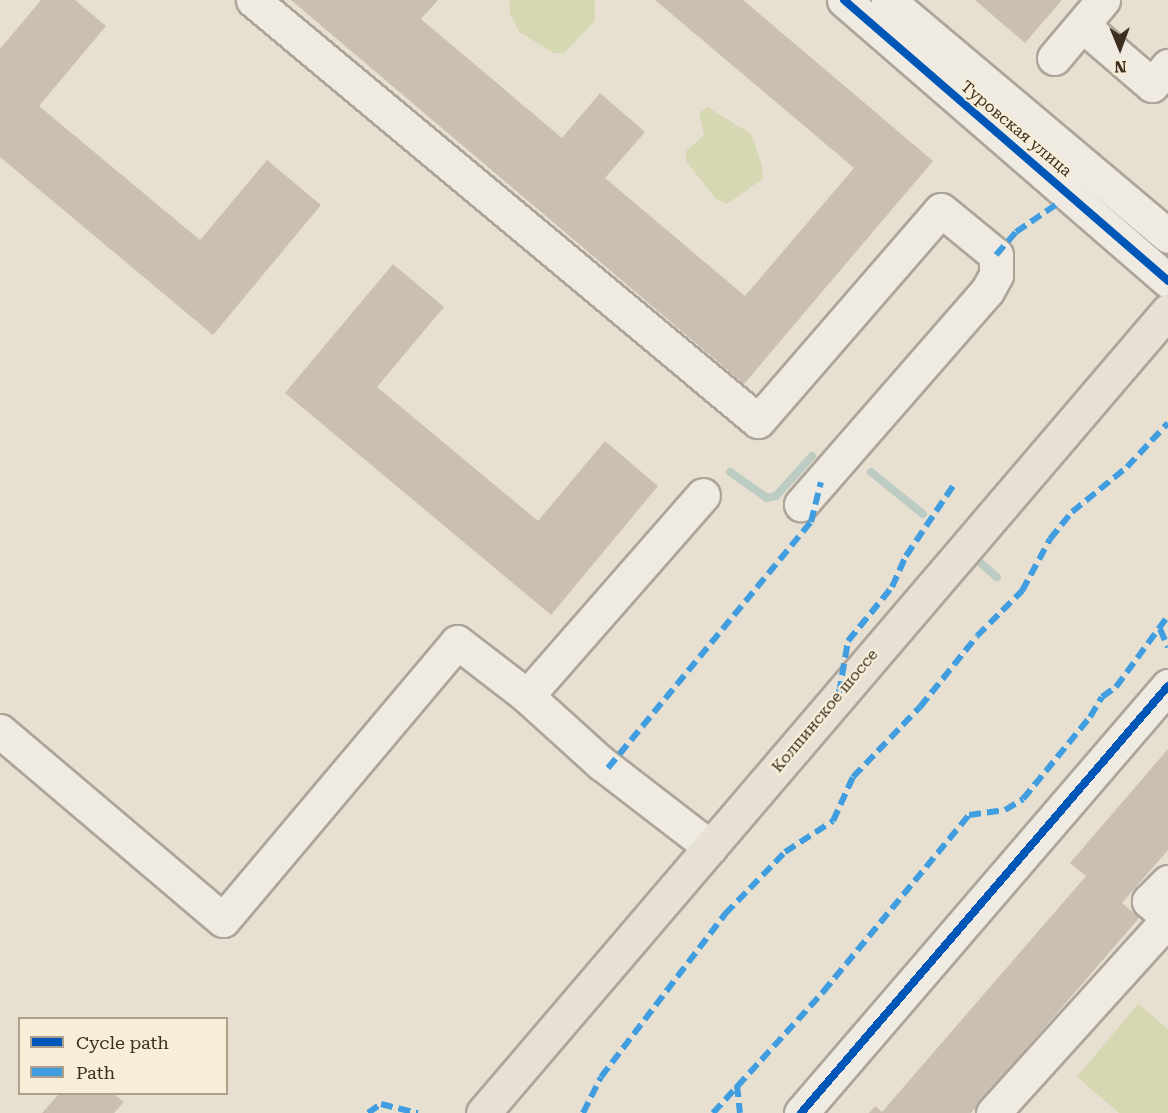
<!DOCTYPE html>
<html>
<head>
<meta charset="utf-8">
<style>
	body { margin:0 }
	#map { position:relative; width:1168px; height:1113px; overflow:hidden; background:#e7e0d1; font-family:"Roboto Serif",serif }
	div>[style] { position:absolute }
	.green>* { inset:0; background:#d6d7b3 }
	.stream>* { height:8px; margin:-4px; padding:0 4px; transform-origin:4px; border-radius:4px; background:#bcccc2 }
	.building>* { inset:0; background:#cbbfb2 }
	.roads { filter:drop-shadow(2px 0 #ada599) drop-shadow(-2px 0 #ada599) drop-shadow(0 2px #ada599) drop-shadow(0 -2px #ada599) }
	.minor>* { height:33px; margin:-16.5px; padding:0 16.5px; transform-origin:16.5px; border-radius:16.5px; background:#efebe3 }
	.major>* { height:33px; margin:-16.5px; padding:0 16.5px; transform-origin:16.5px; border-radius:16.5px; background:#e6e1d4 }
	.quiet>* { height:6px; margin-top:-3px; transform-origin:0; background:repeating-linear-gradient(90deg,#3f9de0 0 12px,transparent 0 18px) }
	.cycleway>* { height:8px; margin:-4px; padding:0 4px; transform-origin:4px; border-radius:4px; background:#0057b8 }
	span { translate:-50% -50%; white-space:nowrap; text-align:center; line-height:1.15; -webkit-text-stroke:4.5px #f7eed8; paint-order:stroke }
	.street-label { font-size:16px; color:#3d2e20 }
	.legend { position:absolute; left:18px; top:1017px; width:210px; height:78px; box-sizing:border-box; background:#f7eed8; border:2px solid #ada18e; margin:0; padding:8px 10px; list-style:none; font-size:18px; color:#3d2e20 }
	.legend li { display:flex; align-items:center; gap:12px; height:30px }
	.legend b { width:30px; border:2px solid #ada18e }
	.north { position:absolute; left:1090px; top:18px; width:60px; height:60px; -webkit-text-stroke:4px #f7eed8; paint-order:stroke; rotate:179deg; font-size:16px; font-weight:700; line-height:24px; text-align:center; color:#3d2e20 }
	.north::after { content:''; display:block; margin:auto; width:21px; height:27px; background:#3d2e20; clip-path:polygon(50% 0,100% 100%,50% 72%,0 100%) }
</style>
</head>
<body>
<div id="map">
	<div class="green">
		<i style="clip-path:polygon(509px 0,595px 0,595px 21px,564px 53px,554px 53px,519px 32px,510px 13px)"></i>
		<i style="clip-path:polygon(707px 107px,751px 134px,762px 165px,763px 179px,727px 204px,716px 199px,686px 161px,686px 151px,704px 135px,699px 113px)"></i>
		<i style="clip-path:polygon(1138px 1004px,1168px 1029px,1168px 1113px,1119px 1113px,1077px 1077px)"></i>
	</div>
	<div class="stream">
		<i style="left:730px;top:472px;width:45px;rotate:35.1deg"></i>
		<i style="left:767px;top:498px;width:9px;rotate:-13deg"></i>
		<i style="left:776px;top:496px;width:54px;rotate:-48deg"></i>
		<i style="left:871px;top:472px;width:67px;rotate:38.9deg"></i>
		<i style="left:976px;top:559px;width:28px;rotate:41deg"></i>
	</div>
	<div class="building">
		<i style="clip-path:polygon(41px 0,75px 0,106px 26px,39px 106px,200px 240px,267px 160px,321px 205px,213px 335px,0 157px,0 49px)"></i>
		<i style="clip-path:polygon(291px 0,438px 0,421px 19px,562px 138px,600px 93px,645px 132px,605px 178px,745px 296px,854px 168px,655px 0,743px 0,933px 161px,744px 384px)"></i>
		<i style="clip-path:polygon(975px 0,1062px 0,1025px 43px)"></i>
		<i style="clip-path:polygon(393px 264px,444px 307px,377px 387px,538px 521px,605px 441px,658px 486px,551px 615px,285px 393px)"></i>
		<i style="clip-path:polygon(1168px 749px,1168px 850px,1122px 903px,1139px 918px,971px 1113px,869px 1113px,875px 1106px,882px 1112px,1086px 876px,1070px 863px)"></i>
		<i style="clip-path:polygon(59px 1094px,114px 1094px,124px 1102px,114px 1113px,42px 1113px)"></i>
	</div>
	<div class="roads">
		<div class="minor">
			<i style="left:253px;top:0;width:657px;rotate:39.82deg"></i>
			<i style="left:758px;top:421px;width:279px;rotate:-49.1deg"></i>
			<i style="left:941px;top:210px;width:71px;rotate:39.3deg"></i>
			<i style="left:996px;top:255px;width:20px;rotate:90deg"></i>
			<i style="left:996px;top:275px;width:18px;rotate:119deg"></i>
			<i style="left:987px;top:291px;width:283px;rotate:131.1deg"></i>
			<i style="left:844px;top:0;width:429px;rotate:40.9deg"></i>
			<i style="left:888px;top:0;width:366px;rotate:40.1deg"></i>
			<i style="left:1082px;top:25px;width:92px;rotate:40.6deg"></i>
			<i style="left:1152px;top:85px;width:25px;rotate:-50deg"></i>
			<i style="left:1054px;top:58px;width:76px;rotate:-49.8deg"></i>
			<i style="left:527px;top:696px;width:100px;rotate:42.2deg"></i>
			<i style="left:601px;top:763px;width:138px;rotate:37.6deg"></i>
			<i style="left:0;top:731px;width:292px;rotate:40.3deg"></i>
			<i style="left:223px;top:920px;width:363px;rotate:-49.9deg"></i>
			<i style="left:457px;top:642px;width:88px;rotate:37.6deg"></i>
			<i style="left:527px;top:696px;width:267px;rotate:-48.8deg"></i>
			<i style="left:1168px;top:882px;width:27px;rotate:135deg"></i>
			<i style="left:1149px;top:901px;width:25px;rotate:40deg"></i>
			<i style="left:801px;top:1113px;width:563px;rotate:-49.32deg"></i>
			<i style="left:993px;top:1113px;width:261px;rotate:-47.9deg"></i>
		</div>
		<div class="major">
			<i style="left:483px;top:1113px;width:1055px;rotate:-49.5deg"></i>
		</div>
	</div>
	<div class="quiet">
		<i style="left:996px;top:255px;width:30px;rotate:-49deg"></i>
		<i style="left:1016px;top:232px;width:50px;rotate:-34.3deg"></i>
		<i style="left:1160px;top:629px;width:20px;rotate:66deg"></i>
		<i style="left:839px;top:693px;width:53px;rotate:-80.2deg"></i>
		<i style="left:848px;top:641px;width:70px;rotate:-50.8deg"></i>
		<i style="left:892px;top:587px;width:34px;rotate:-66deg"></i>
		<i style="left:906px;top:556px;width:88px;rotate:-56.1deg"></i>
		<i style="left:608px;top:768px;width:319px;rotate:-50.5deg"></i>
		<i style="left:811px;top:522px;width:41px;rotate:-76deg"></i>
		<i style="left:737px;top:1085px;width:28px;rotate:84deg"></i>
		<i style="left:368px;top:1113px;width:16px;rotate:-35deg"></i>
		<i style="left:381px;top:1104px;width:38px;rotate:14deg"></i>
		<i style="left:583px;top:1113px;width:40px;rotate:-63.4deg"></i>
		<i style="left:601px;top:1077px;width:205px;rotate:-52.7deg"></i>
		<i style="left:725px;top:914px;width:86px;rotate:-45.9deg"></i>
		<i style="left:785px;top:852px;width:57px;rotate:-32.9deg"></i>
		<i style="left:833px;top:821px;width:48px;rotate:-65.6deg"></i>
		<i style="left:853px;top:777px;width:97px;rotate:-46.3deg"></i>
		<i style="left:920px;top:707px;width:91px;rotate:-51.2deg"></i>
		<i style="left:977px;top:636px;width:64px;rotate:-45deg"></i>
		<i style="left:1022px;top:591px;width:59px;rotate:-61.7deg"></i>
		<i style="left:1050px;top:539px;width:35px;rotate:-51deg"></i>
		<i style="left:1072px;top:512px;width:71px;rotate:-39.3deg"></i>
		<i style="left:1127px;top:467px;width:60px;rotate:-47deg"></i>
		<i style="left:713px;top:1113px;width:164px;rotate:-47.7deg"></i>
		<i style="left:823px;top:992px;width:229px;rotate:-50.5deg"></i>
		<i style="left:969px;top:815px;width:36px;rotate:-8deg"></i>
		<i style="left:1005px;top:810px;width:21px;rotate:-31deg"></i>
		<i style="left:1023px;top:799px;width:106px;rotate:-50.7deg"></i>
		<i style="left:1090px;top:717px;width:23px;rotate:-59deg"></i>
		<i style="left:1102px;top:697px;width:17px;rotate:-36deg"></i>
		<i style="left:1116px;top:687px;width:88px;rotate:-53.8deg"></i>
	</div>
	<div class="cycleway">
		<i style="left:844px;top:0;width:429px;rotate:40.9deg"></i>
		<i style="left:801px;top:1113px;width:563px;rotate:-49.32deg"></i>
	</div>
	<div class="street-label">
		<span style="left:1016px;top:129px;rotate:40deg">Туровская улица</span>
		<span style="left:825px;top:711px;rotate:-50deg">Колпинское шоссе</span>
	</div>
	<ul class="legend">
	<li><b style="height:8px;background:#0057b8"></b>Cycle path</li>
	<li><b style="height:8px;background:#3f9de0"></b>Path</li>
	</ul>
	<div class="north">N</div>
</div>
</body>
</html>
